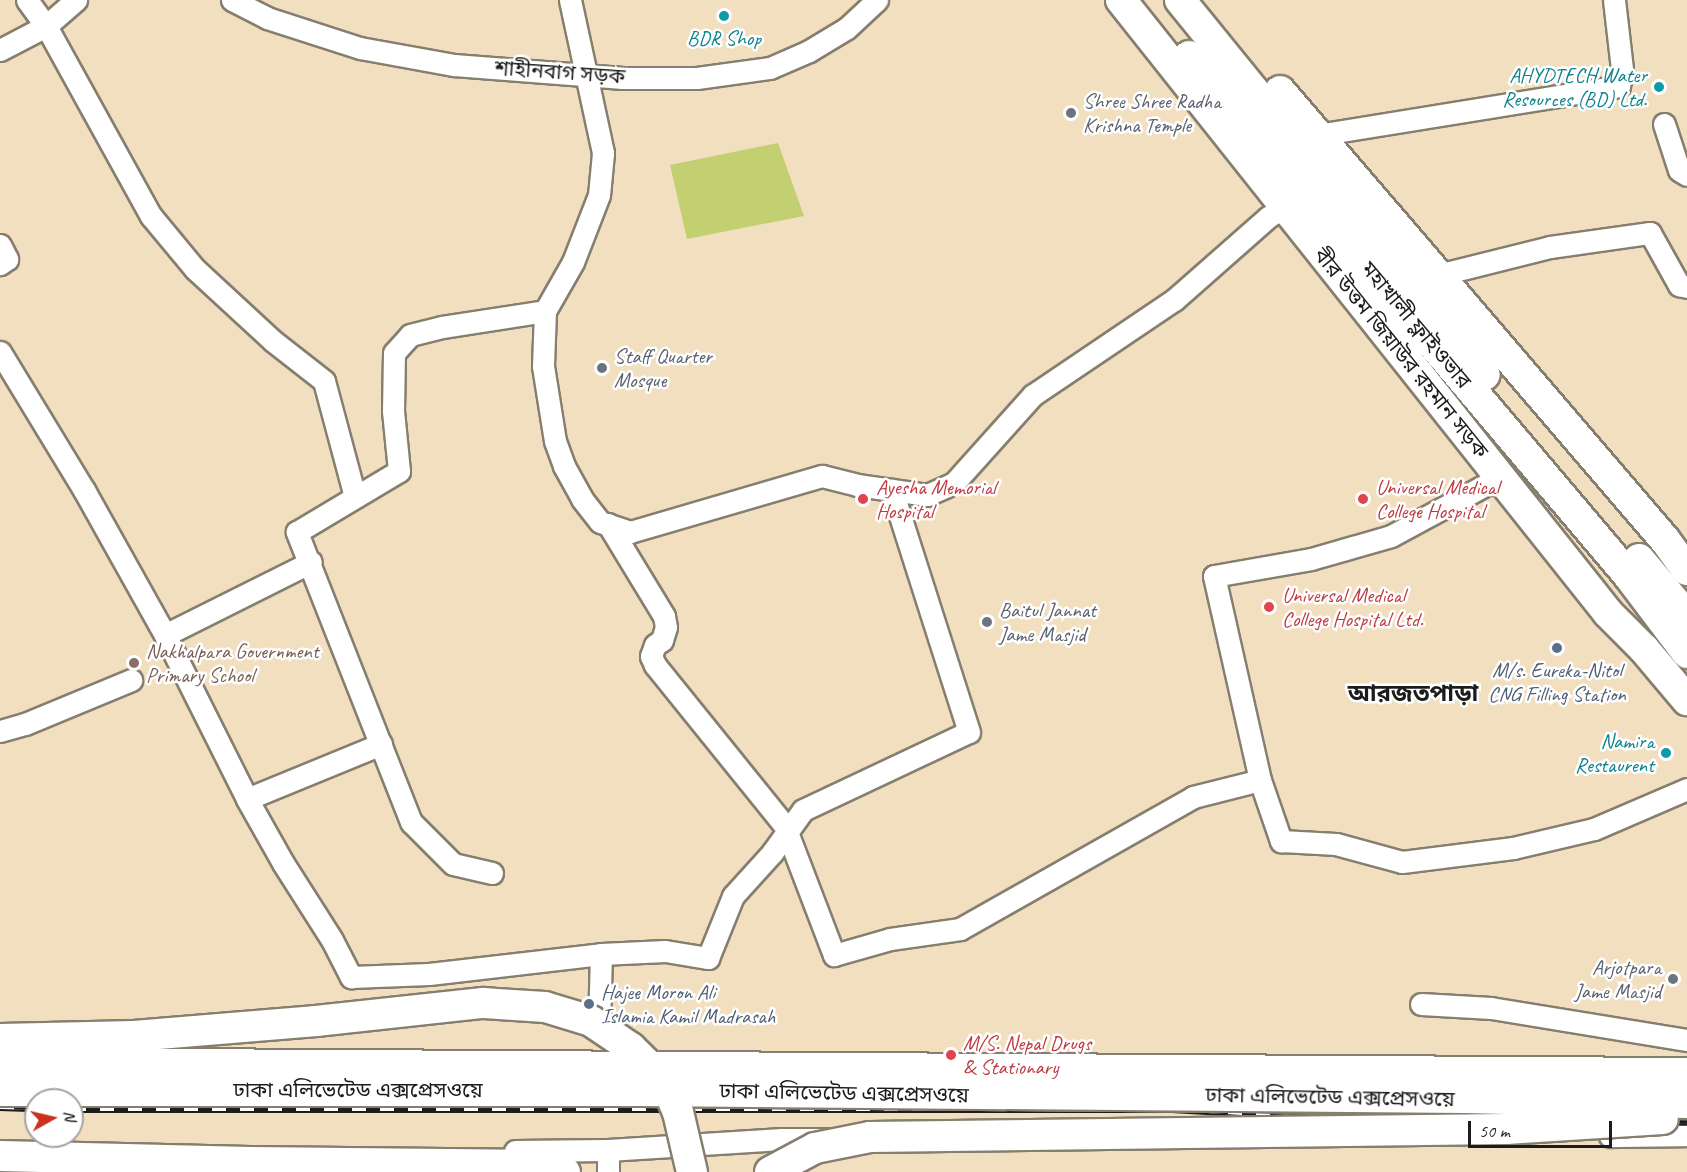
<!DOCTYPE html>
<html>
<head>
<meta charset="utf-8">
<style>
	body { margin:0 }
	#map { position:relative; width:1687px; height:1172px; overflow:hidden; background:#f1dfc0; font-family:Caveat,"Noto Sans Bengali",sans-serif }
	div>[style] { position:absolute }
	.green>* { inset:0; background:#c3d071 }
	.roads { filter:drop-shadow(2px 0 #867e6e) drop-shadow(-2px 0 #867e6e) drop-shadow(0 2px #867e6e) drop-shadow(0 -2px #867e6e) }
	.minor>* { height:21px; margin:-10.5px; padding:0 10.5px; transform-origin:10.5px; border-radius:10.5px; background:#fff }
	.highway>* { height:30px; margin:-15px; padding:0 15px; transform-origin:15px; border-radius:15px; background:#fff }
	.tram>* { height:1.5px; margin:-0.75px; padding:0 0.75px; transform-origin:0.75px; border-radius:0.75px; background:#1c1c1c }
	.rail>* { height:7px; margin-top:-3.5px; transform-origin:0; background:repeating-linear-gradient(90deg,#fff 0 14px,#1c1c1c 0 28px); box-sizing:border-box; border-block:2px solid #1c1c1c }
	.bridges { filter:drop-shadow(2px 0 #867e6e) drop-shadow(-2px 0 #867e6e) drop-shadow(0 2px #867e6e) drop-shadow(0 -2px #867e6e) }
	.highway-bridge>* { height:30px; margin:-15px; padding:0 15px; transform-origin:15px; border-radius:15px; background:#fff }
	.dots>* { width:16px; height:16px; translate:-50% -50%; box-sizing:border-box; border:3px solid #fff; border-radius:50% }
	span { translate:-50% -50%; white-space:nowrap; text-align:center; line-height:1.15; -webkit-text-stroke:5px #fff; paint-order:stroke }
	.culture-label { font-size:21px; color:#0d838f }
	.right { translate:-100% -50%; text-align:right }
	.street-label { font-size:21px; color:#1c1c1c }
	.worship-label { font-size:21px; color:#5b616d }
	.left { translate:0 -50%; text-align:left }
	.health-label { font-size:21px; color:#be3a42 }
	.education-label { font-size:21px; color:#785e54 }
	.service-label { font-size:21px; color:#4e5e75 }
	.quarter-label { font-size:24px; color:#1c1c1c; font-weight:700 }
	.north { position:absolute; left:24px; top:1088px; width:60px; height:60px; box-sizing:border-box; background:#fff; border:2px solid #a4a4a4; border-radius:50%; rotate:82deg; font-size:16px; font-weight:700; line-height:24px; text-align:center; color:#1c1c1c }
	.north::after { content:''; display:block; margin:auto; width:21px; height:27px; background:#c8321e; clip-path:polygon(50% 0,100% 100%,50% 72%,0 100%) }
	.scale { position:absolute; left:1468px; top:1121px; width:144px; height:27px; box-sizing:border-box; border:3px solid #1c1c1c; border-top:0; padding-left:8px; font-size:18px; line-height:21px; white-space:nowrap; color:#1c1c1c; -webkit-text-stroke:4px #fff; paint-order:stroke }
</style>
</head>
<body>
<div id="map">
	<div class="green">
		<i style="clip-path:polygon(778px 143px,804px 216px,687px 239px,670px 165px)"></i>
	</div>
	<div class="roads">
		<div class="minor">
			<i style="left:27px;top:0;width:32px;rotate:54deg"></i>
			<i style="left:46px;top:26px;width:217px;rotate:61.1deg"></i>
			<i style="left:151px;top:216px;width:69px;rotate:50.3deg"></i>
			<i style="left:195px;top:269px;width:106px;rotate:42.7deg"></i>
			<i style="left:273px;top:341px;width:65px;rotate:38.1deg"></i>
			<i style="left:324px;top:381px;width:120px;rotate:75deg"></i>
			<i style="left:232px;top:0;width:39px;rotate:27deg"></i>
			<i style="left:267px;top:18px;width:98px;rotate:17.9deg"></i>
			<i style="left:360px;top:48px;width:96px;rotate:10.3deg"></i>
			<i style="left:454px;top:65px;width:169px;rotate:4.4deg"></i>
			<i style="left:622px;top:78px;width:75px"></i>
			<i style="left:697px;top:78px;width:74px;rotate:-7.8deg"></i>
			<i style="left:770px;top:68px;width:43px;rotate:-23.6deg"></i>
			<i style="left:809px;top:51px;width:44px;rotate:-31.2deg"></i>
			<i style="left:847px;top:28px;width:41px;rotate:-43deg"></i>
			<i style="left:570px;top:0;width:157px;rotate:77.8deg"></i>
			<i style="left:603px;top:153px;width:42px;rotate:95.4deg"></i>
			<i style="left:599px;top:195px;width:72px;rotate:111.2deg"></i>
			<i style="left:573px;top:262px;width:56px;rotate:119.7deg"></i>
			<i style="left:545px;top:311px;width:55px;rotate:92.1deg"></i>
			<i style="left:543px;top:366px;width:76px;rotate:80.9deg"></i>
			<i style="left:555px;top:441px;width:27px;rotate:70deg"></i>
			<i style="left:564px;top:466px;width:38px;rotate:61deg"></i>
			<i style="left:582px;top:499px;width:29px;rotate:52deg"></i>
			<i style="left:600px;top:522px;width:32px;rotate:18deg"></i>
			<i style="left:630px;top:532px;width:200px;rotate:-16.3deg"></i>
			<i style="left:822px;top:476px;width:36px;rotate:14deg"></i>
			<i style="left:857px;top:485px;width:71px;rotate:8.1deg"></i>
			<i style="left:927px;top:495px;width:30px;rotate:-24deg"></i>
			<i style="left:954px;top:483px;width:118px;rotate:-48.1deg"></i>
			<i style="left:1033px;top:395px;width:170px;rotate:-34deg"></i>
			<i style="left:1174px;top:300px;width:125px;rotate:-41.4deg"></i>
			<i style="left:1268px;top:217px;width:20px;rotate:-30deg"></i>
			<i style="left:0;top:50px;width:52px;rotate:-27.6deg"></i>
			<i style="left:46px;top:26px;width:40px;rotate:-41deg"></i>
			<i style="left:1664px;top:124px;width:48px;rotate:71.9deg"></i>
			<i style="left:1679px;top:170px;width:9px;rotate:32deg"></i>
			<i style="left:1317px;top:135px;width:306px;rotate:-9.2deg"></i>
			<i style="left:1619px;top:86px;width:17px;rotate:-80deg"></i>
			<i style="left:1622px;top:69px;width:69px;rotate:-96.6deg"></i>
			<i style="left:0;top:245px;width:16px;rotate:63deg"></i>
			<i style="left:7px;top:259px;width:9px;rotate:144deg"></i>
			<i style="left:1438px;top:275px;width:115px;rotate:-14deg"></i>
			<i style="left:1550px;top:247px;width:101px;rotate:-8deg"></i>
			<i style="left:1650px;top:233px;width:60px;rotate:60.9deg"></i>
			<i style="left:1679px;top:285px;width:8px;rotate:14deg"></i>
			<i style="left:0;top:352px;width:162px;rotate:58.7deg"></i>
			<i style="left:84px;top:490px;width:166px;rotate:60.8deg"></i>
			<i style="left:165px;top:635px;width:183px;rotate:63.4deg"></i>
			<i style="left:247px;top:799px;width:73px;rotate:60.6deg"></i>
			<i style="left:283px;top:863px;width:91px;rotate:57.5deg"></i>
			<i style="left:332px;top:940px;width:42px;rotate:62.8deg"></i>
			<i style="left:351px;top:977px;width:78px;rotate:-2.2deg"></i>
			<i style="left:429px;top:974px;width:173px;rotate:-6.6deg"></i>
			<i style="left:601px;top:954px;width:64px;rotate:-2.7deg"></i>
			<i style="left:665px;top:951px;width:44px;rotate:9.2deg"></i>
			<i style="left:708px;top:958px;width:67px;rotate:-68deg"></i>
			<i style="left:733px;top:896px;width:58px;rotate:-47.8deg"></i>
			<i style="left:772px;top:853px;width:53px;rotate:-54.2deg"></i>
			<i style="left:803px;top:810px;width:183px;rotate:-25.2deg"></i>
			<i style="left:969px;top:732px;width:254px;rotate:-107.7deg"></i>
			<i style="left:608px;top:524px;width:108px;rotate:58.7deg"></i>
			<i style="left:664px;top:616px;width:11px;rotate:80deg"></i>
			<i style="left:666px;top:627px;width:14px;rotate:107deg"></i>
			<i style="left:662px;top:640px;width:9px;rotate:144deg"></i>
			<i style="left:655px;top:645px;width:12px;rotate:110deg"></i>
			<i style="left:651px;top:656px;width:10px;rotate:66deg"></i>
			<i style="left:655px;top:665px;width:212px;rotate:51.1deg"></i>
			<i style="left:165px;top:635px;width:163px;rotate:-26.6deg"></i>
			<i style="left:0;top:731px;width:26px;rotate:-16deg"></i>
			<i style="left:25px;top:724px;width:115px;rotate:-22.5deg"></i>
			<i style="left:1260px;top:780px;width:209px;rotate:-102.7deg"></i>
			<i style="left:1214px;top:576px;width:98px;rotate:-9.9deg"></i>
			<i style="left:1311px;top:559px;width:83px;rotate:-16deg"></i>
			<i style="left:1391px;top:536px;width:124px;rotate:-28.4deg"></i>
			<i style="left:247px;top:799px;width:145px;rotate:-22.3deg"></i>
			<i style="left:787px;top:832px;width:132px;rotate:69.1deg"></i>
			<i style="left:834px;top:955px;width:58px;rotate:-15.9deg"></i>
			<i style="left:890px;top:939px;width:71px;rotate:-8.1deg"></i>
			<i style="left:960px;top:929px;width:268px;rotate:-29.5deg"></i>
			<i style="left:1193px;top:797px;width:69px;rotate:-14.2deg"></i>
			<i style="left:1260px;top:780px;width:65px;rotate:71deg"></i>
			<i style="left:1281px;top:841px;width:55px;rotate:3.1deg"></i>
			<i style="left:1336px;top:844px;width:68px;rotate:15.3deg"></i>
			<i style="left:1402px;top:862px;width:112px;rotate:-7.2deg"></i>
			<i style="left:1513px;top:848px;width:83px;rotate:-13.2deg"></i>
			<i style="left:1594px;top:829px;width:101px;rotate:-23.3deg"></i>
			<i style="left:492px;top:873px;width:40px;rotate:-167deg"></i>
			<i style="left:453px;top:864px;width:59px;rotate:-135deg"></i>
			<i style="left:411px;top:822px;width:312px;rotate:-111.5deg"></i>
			<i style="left:297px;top:532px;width:119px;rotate:-30.9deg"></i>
			<i style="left:399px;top:471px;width:60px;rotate:-95.7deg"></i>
			<i style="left:393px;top:411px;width:58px;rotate:-89deg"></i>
			<i style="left:394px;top:353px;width:24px;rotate:-48deg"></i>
			<i style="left:410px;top:335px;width:33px;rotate:-14deg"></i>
			<i style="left:442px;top:327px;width:104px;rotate:-8.8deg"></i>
			<i style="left:1421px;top:1004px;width:70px;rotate:3.3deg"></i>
			<i style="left:1491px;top:1008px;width:199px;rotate:9.3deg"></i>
			<i style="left:599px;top:1025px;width:71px;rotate:-88.4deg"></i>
			<i style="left:1610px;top:1136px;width:77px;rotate:-0.7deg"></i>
			<i style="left:608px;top:1150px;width:22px;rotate:90deg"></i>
			<i style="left:515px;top:1151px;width:93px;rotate:-0.6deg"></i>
			<i style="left:608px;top:1150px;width:174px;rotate:-3.6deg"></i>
			<i style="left:782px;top:1139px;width:46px"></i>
		</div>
		<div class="highway">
			<i style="left:1121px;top:0;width:783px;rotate:51.53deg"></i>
			<i style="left:1608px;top:613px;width:51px;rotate:45deg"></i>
			<i style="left:1644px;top:649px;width:67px;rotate:49.9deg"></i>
			<i style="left:1180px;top:0;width:483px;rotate:50.9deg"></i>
			<i style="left:1189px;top:56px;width:680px;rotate:49.77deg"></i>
			<i style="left:1628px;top:575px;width:98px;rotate:52.9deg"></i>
			<i style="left:1280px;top:91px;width:591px;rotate:49.39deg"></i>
			<i style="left:1665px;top:540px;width:37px;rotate:54deg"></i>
			<i style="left:1639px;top:559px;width:75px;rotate:49.9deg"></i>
			<i style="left:0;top:1156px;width:250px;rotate:1.4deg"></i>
			<i style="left:250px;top:1162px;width:288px;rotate:0.6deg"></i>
			<i style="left:538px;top:1165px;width:28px;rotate:15deg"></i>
		</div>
	</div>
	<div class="tram">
		<i style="left:0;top:1089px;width:567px;rotate:0.3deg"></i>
		<i style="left:567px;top:1092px;width:606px;rotate:-0.28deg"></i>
		<i style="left:1173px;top:1089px;width:157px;rotate:3.6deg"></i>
		<i style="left:1330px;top:1099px;width:357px;rotate:0.8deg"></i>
	</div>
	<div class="rail">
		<i style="left:0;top:1107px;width:36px;rotate:2deg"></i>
		<i style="left:72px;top:1109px;width:1100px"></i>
		<i style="left:1172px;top:1109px;width:157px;rotate:3.3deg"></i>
		<i style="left:1329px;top:1118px;width:358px;rotate:0.6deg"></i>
	</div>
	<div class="bridges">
		<div class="highway-bridge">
			<i style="left:0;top:1039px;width:134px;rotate:-1.3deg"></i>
			<i style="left:134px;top:1036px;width:183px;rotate:-4.7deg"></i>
			<i style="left:316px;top:1021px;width:168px;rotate:-6.2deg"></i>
			<i style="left:483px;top:1003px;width:62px;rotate:3.7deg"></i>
			<i style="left:545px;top:1007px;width:48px;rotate:16.9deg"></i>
			<i style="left:591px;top:1021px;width:48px;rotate:34deg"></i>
			<i style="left:631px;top:1048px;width:30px;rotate:45deg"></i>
			<i style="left:652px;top:1069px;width:26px;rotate:51deg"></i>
			<i style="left:668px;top:1089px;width:25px;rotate:67deg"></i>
			<i style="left:678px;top:1112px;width:62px;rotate:76.9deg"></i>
			<i style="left:0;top:1063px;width:1687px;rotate:0.34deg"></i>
			<i style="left:0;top:1091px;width:641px"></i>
			<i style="left:641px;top:1091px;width:824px;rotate:0.49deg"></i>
			<i style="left:1465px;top:1098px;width:222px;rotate:1.3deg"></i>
			<i style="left:770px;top:1172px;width:51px;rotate:-28.1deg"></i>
			<i style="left:815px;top:1148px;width:56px;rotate:-11.3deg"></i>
			<i style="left:870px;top:1137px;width:636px;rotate:-0.72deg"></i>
			<i style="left:1506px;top:1129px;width:157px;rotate:-3.6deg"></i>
		</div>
	</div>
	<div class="dots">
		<i style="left:724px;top:16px;background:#0f9aa8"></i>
		<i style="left:1659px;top:87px;background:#0f9aa8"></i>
		<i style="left:1071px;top:113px;background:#6b7280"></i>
		<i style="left:602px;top:368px;background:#6b7280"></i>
		<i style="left:863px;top:499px;background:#e0444e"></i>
		<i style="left:1363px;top:499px;background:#e0444e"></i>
		<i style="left:1269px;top:607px;background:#e0444e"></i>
		<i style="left:987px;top:622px;background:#6b7280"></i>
		<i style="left:1557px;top:648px;background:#5c6f8a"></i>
		<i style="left:134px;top:663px;background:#8d6e63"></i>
		<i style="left:1666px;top:753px;background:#0f9aa8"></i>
		<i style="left:1673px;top:979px;background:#6b7280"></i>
		<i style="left:589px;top:1004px;background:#5c6f8a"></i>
		<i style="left:951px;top:1055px;background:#e0444e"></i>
	</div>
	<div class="culture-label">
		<span style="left:724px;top:38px">BDR Shop</span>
		<span class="right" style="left:1647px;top:87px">AHYDTECH Water<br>Resources (BD) Ltd.</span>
		<span class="right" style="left:1654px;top:753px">Namira<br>Restaurent</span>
	</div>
	<div class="street-label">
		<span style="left:560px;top:72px;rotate:4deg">শাহীনবাগ সড়ক</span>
		<span style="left:1416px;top:325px;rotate:50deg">মহাখালী ফ্লাইওভার</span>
		<span style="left:1401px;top:353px;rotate:51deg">বীর উত্তম জিয়াউর রহমান সড়ক</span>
		<span style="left:358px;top:1090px">ঢাকা এলিভেটেড এক্সপ্রেসওয়ে</span>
		<span style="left:844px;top:1093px;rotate:1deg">ঢাকা এলিভেটেড এক্সপ্রেসওয়ে</span>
		<span style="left:1330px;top:1097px;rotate:1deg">ঢাকা এলিভেটেড এক্সপ্রেসওয়ে</span>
	</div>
	<div class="worship-label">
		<span class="left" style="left:1083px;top:113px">Shree Shree Radha<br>Krishna Temple</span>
		<span class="left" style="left:614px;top:368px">Staff Quarter<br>Mosque</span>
		<span class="left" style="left:999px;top:622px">Baitul Jannat<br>Jame Masjid</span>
		<span class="right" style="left:1661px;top:979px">Arjotpara<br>Jame Masjid</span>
	</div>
	<div class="health-label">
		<span class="left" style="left:876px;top:499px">Ayesha Memorial<br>Hospital</span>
		<span class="left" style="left:1376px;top:499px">Universal Medical<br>College Hospital</span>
		<span class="left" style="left:1282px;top:607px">Universal Medical<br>College Hospital Ltd.</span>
		<span class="left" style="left:963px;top:1055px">M/S. Nepal Drugs<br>&amp; Stationary</span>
	</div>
	<div class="education-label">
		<span class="left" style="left:146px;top:663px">Nakhalpara Government<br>Primary School</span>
	</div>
	<div class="service-label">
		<span style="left:1557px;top:682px">M/s. Eureka-Nitol<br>CNG Filling Station</span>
		<span class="left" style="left:601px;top:1004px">Hajee Moron Ali<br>Islamia Kamil Madrasah</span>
	</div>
	<div class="quarter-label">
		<span style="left:1413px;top:694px">আরজতপাড়া</span>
	</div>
	<div class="north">N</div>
	<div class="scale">50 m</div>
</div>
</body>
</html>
